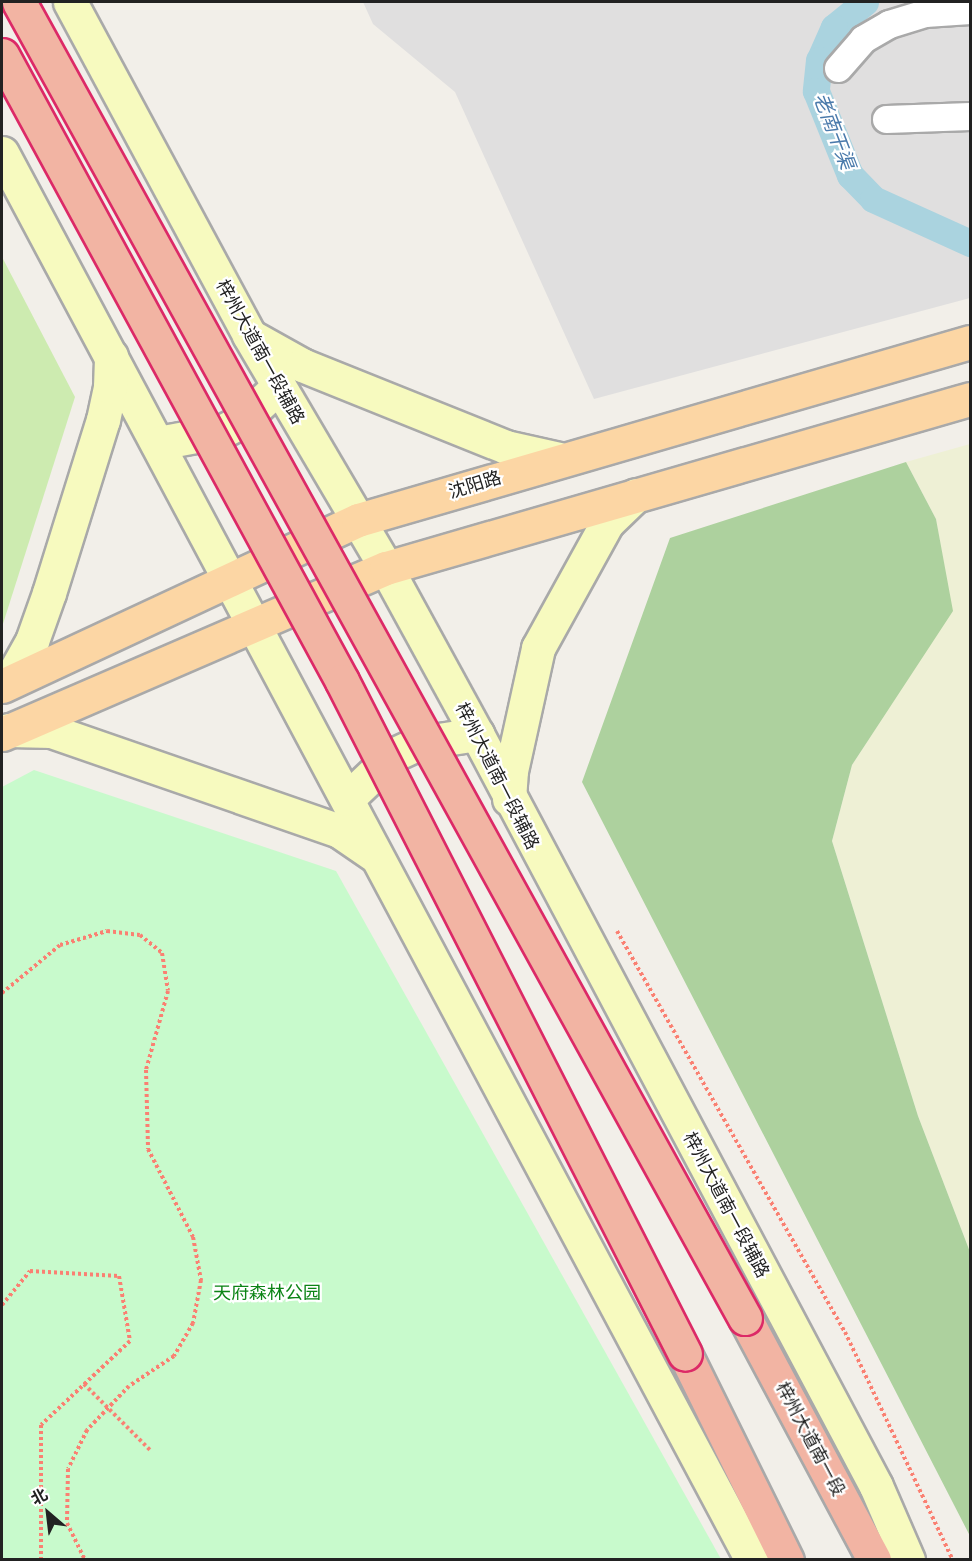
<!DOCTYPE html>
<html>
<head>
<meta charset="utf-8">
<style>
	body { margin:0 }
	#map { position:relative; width:972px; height:1561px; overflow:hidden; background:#f2efe9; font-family:Roboto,"Noto Sans SC",sans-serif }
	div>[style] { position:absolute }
	.residential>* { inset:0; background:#e0dfdf }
	.farmland>* { inset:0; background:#eef0d5 }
	.grass>* { inset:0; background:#cdebb0 }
	.forest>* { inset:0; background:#add19e }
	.park>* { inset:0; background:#c8facc }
	.canal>* { height:27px; margin:-13.5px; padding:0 13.5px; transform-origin:13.5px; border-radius:13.5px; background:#aad3df }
	.path>* { height:4px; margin-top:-2px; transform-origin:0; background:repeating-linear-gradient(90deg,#fa8072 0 3px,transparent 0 6px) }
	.roads { filter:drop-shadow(2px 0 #a9a9a9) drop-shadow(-2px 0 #a9a9a9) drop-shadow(0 2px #a9a9a9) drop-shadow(0 -2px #a9a9a9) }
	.minor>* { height:27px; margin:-13.5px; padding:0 13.5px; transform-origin:13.5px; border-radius:13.5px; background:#fff }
	.secondary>* { height:33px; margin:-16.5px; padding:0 16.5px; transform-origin:16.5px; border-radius:16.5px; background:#f7fabf }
	.primary>* { height:33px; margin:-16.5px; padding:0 16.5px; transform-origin:16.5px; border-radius:16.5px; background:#fcd6a4 }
	.trunk>* { height:33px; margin:-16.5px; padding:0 16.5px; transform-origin:16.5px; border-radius:16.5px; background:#f2b4a3 }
	.path-bridge>* { height:4px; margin-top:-2px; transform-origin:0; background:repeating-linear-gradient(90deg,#fa8072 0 3px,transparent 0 6px) }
	.bridges { filter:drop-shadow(2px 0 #dc2a67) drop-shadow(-2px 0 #dc2a67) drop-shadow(0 2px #dc2a67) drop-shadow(0 -2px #dc2a67) }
	.trunk-bridge>* { height:33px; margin:-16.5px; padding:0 16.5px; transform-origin:16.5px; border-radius:16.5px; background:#f2b4a3 }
	span { translate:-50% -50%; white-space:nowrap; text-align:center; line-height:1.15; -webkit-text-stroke:4.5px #fff; paint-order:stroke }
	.street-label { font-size:18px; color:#222 }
	.park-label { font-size:18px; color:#0c8416 }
	.water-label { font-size:20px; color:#4a7aab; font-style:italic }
	.frame { position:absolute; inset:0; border:3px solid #222; pointer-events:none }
	.north { position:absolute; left:18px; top:1483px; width:60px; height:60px; -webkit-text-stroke:4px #fff; paint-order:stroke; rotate:332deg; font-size:16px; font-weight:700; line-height:24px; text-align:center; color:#222 }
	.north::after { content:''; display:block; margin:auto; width:21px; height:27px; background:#222; clip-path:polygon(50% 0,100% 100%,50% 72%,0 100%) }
</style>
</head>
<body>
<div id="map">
	<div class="residential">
		<i style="clip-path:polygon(363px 2px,970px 2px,970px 298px,594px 399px,455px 92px,373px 24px)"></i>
	</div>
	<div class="farmland">
		<i style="clip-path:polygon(970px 444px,970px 1252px,918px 1116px,832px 841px,852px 765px,952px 611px,936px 519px,906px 462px)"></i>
	</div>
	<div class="grass">
		<i style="clip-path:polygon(2px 257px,75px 397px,2px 627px)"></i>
	</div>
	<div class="forest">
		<i style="clip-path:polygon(906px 462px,936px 519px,953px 611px,852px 765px,832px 841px,918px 1116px,970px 1252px,970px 1536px,582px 782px,670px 538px)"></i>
	</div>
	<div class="park">
		<i style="clip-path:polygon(34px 770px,336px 871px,721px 1559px,2px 1559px,2px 787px)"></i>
	</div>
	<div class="canal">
		<i style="left:865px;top:2px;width:40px;rotate:141deg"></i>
		<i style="left:834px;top:27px;width:36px;rotate:114deg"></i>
		<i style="left:819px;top:60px;width:31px;rotate:96deg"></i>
		<i style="left:816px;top:91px;width:91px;rotate:68deg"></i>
		<i style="left:850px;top:175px;width:33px;rotate:46deg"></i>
		<i style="left:873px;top:199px;width:107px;rotate:24.4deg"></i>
	</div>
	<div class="path">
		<i style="left:617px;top:931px;width:461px;rotate:60.4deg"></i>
		<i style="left:845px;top:1332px;width:252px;rotate:64.7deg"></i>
		<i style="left:2px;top:993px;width:75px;rotate:-39.6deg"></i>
		<i style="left:60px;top:945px;width:49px;rotate:-16.6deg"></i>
		<i style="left:107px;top:931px;width:33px;rotate:7deg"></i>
		<i style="left:140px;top:935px;width:28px;rotate:39deg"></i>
		<i style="left:162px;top:953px;width:38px;rotate:81deg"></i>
		<i style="left:168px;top:991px;width:82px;rotate:105.6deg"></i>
		<i style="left:146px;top:1070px;width:79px;rotate:88.5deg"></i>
		<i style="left:148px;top:1149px;width:99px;rotate:62.9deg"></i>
		<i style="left:193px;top:1237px;width:44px;rotate:79.5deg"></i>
		<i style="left:201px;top:1280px;width:44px;rotate:100.5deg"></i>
		<i style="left:193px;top:1323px;width:38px;rotate:120deg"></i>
		<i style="left:174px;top:1356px;width:54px;rotate:146.3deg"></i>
		<i style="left:129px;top:1386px;width:61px;rotate:133.7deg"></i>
		<i style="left:87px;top:1430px;width:43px;rotate:116deg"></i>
		<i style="left:68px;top:1469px;width:54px;rotate:91.1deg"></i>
		<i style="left:67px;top:1523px;width:41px;rotate:64.1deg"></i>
		<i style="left:2px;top:1305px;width:44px;rotate:-50.5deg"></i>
		<i style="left:30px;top:1271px;width:89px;rotate:3.2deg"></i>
		<i style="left:119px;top:1276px;width:66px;rotate:80.4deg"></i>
		<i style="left:130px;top:1341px;width:122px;rotate:136.7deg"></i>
		<i style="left:41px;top:1425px;width:135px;rotate:90deg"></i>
	</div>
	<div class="roads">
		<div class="minor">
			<i style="left:838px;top:68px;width:38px;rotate:-49deg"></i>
			<i style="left:863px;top:39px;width:30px;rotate:-30deg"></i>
			<i style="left:889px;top:24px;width:38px;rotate:-17deg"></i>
			<i style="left:925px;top:13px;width:45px;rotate:-3.8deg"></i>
			<i style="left:886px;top:119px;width:84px;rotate:-2deg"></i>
		</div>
		<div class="secondary">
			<i style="left:70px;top:2px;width:378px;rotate:61.7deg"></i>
			<i style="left:249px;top:335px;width:270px;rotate:59.5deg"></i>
			<i style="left:386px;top:568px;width:189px;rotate:61.3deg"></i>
			<i style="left:477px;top:734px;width:851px;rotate:62.05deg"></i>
			<i style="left:876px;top:1486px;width:81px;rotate:66.6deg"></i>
			<i style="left:2px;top:153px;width:1594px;rotate:61.94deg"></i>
			<i style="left:250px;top:336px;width:60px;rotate:29.1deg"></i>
			<i style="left:302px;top:365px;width:220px;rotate:21.9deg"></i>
			<i style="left:506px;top:447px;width:54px;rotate:12.8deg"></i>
			<i style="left:158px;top:443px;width:66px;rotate:-10.5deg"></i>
			<i style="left:223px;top:431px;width:19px;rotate:-28deg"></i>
			<i style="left:240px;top:422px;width:53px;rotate:-42.7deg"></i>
			<i style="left:9px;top:682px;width:47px;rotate:-60.7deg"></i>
			<i style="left:32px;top:641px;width:51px;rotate:-70.5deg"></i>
			<i style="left:49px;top:593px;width:181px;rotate:-72.7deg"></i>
			<i style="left:103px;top:420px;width:34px;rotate:-78deg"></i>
			<i style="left:110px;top:387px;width:31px;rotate:-88deg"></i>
			<i style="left:9px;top:730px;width:42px;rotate:1.4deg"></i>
			<i style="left:51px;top:731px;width:305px;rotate:19.1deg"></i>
			<i style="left:339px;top:831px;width:42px;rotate:34.4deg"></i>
			<i style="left:347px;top:799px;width:64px;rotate:-43.7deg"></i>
			<i style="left:393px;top:755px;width:29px;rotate:-25deg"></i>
			<i style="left:419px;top:743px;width:59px;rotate:-8.8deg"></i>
			<i style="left:509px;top:799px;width:28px;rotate:-86deg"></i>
			<i style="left:511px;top:771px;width:126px;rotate:-77.6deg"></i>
			<i style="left:538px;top:648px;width:143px;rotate:-61.1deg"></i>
			<i style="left:607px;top:523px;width:40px;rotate:-44deg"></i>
		</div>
		<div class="primary">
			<i style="left:2px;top:686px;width:393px;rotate:-25deg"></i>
			<i style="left:358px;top:520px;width:637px;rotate:-16.22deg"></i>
			<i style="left:2px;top:734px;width:418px;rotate:-23.4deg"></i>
			<i style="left:386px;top:568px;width:608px;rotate:-16.14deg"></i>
		</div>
		<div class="trunk">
			<i style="left:745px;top:1318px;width:274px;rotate:61.9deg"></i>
			<i style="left:685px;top:1354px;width:230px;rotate:63.7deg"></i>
		</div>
	</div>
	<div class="path-bridge">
		<i style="left:84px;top:1384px;width:95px;rotate:45deg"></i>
	</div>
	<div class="bridges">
		<div class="trunk-bridge">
			<i style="left:19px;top:2px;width:1503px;rotate:61.12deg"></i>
			<i style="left:2px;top:55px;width:712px;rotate:61.49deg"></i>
			<i style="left:342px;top:681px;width:755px;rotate:62.99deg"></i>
		</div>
	</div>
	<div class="street-label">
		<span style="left:260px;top:352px;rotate:61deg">梓州大道南一段辅路</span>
		<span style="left:475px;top:485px;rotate:-17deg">沈阳路</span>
		<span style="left:497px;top:776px;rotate:63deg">梓州大道南一段辅路</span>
		<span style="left:726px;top:1205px;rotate:62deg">梓州大道南一段辅路</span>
		<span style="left:810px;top:1439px;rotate:62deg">梓州大道南一段</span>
	</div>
	<div class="park-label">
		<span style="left:267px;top:1293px">天府森林公园</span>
	</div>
	<div class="water-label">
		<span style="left:834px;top:131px;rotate:69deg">老南干渠</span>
	</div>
	<div class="frame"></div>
	<div class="north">北</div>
</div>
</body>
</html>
